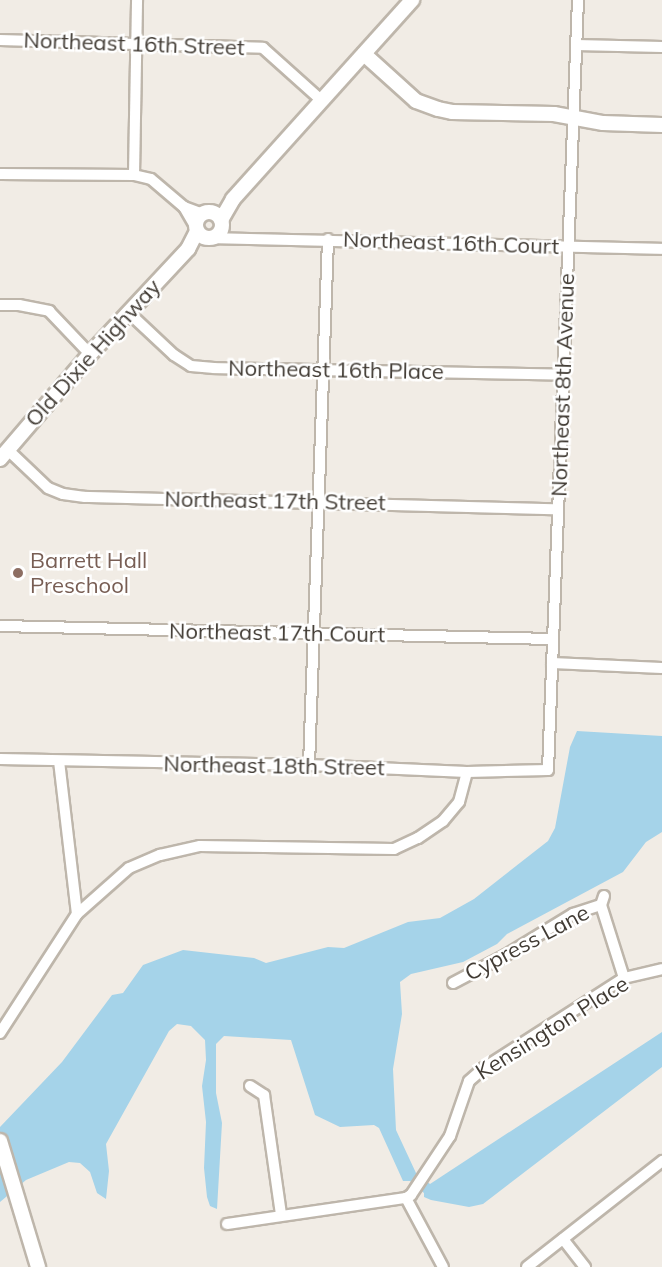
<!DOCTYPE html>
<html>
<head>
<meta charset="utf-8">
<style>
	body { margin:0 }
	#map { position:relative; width:662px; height:1267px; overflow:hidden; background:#f1ece5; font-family:Mulish,sans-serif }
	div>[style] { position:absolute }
	.water>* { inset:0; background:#a5d3e9 }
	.roads { filter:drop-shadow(2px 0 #beb6ab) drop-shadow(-2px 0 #beb6ab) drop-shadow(0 2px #beb6ab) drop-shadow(0 -2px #beb6ab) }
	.minor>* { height:10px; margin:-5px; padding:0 5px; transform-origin:5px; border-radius:5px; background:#fff }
	.tertiary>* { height:14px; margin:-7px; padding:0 7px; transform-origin:7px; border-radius:7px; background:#fff }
	.tertiary>.ring { margin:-7px; padding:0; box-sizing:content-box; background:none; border:14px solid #fff; border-radius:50% }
	.dots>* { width:16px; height:16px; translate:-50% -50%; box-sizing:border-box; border:3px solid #fff; border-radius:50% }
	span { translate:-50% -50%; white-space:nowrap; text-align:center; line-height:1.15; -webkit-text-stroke:5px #fff; paint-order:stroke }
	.street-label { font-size:22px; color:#423c35 }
	.education-label { font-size:22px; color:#785e54 }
	.left { translate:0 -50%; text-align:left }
</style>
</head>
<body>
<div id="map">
	<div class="water">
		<i style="clip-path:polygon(577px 731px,662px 736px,662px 832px,646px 842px,623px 872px,507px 934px,497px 944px,463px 962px,411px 974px,400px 982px,402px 1014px,393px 1069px,396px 1130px,416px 1173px,430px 1184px,662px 1032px,662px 1067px,483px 1204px,469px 1207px,431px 1200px,424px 1197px,424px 1193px,410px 1181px,403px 1181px,379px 1128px,374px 1125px,340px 1127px,315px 1115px,291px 1040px,224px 1036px,216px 1044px,216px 1093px,222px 1123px,217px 1209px,210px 1206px,207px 1197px,204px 1168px,206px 1122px,202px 1086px,206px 1060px,205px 1040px,191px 1026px,177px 1024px,169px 1031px,106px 1144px,109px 1171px,106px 1199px,97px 1193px,90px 1172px,80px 1163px,69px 1162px,26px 1180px,0 1202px,0 1127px,62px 1062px,112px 995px,123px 993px,143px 965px,183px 950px,254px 958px,266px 963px,328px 947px,344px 948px,408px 922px,440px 918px,474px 899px,548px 841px,555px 828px,570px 747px)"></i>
	</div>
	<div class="roads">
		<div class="minor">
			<i style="left:0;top:40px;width:263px;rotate:1.7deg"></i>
			<i style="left:263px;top:48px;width:78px;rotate:41.9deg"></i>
			<i style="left:576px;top:45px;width:86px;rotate:1.3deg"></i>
			<i style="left:0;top:174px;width:134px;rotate:0.4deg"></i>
			<i style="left:134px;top:175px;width:17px;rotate:13deg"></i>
			<i style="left:151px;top:179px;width:43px;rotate:40.3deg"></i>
			<i style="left:184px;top:207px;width:24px;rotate:60deg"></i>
			<i style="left:134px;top:175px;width:175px;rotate:-89deg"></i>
			<i style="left:184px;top:207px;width:20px;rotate:20deg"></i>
			<i style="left:213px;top:238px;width:449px;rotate:1.4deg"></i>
			<i style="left:0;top:305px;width:19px"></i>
			<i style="left:19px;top:305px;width:31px;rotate:11deg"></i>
			<i style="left:49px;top:311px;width:59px;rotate:46.4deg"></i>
			<i style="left:128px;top:312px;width:63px;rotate:43.1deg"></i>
			<i style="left:174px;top:355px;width:20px;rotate:33deg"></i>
			<i style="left:191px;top:366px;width:23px;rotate:5deg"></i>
			<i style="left:214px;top:368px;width:349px;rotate:1.1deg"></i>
			<i style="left:8px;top:450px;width:55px;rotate:43.5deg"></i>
			<i style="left:48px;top:488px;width:16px;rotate:22deg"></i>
			<i style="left:63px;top:494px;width:22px;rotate:8deg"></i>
			<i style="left:85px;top:497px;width:473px;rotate:1.5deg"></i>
			<i style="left:0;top:626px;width:553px;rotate:1.35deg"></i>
			<i style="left:552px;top:663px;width:110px;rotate:2.6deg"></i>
			<i style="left:0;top:759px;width:309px;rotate:1.1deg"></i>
			<i style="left:309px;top:765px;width:158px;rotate:2.5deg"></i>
			<i style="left:467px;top:772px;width:81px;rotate:-1.4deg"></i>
			<i style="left:548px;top:770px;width:771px;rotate:-87.77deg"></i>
			<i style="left:59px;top:761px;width:154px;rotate:83.3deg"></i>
			<i style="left:309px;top:765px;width:526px;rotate:-87.93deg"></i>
			<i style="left:604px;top:896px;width:9px;rotate:108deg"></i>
			<i style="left:601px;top:905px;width:77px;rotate:72.5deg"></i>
			<i style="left:453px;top:983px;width:60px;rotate:-27.8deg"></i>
			<i style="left:506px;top:955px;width:79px;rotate:-31.5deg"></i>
			<i style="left:573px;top:914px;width:29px;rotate:-18deg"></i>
			<i style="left:0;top:1033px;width:142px;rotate:-57.1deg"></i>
			<i style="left:77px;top:914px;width:69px;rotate:-41.5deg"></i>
			<i style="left:129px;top:868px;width:34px;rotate:-23deg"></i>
			<i style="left:160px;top:855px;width:41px;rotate:-12.7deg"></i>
			<i style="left:200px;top:846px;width:194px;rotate:0.9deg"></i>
			<i style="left:394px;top:849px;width:26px;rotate:-25deg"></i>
			<i style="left:418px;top:838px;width:30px;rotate:-34deg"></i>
			<i style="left:443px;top:821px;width:25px;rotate:-50deg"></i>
			<i style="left:459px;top:802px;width:31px;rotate:-75deg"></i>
			<i style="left:250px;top:1086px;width:17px;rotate:33deg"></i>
			<i style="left:264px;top:1095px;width:120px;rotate:81.9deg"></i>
			<i style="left:406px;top:1198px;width:6px;rotate:-31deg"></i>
			<i style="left:411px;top:1195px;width:71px;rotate:-56.5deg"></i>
			<i style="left:450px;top:1136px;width:58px;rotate:-70.9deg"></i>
			<i style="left:469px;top:1081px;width:20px;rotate:-41deg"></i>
			<i style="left:484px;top:1068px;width:166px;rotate:-32.7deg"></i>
			<i style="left:624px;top:978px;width:39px;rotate:-13deg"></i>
			<i style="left:406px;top:1198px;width:78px;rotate:61.8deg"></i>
			<i style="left:227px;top:1224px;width:181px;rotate:-8.3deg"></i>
			<i style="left:563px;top:1239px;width:36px;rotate:52deg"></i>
			<i style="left:527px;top:1267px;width:172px;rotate:-38.1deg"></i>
		</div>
		<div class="tertiary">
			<i style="left:364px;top:54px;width:70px;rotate:42.1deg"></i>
			<i style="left:416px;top:101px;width:23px;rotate:20deg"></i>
			<i style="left:438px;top:109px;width:14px;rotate:12deg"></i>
			<i style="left:452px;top:112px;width:102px;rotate:1.1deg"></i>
			<i style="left:554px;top:114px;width:50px;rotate:10.4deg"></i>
			<i style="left:603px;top:123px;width:59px;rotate:1.9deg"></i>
			<i class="ring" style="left:196px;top:212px;width:12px;height:12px"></i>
			<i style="left:221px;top:220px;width:24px;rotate:-60deg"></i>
			<i style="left:233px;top:199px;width:268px;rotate:-48deg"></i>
			<i style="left:0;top:459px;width:138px;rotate:-49.4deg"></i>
			<i style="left:90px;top:354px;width:144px;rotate:-47deg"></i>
			<i style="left:188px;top:249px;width:20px;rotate:-63deg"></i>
			<i style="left:0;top:1141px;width:132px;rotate:73.2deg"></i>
		</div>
	</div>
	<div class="dots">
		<i style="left:18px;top:573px;background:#8d6e63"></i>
	</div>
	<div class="street-label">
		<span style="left:134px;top:44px;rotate:2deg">Northeast 16th Street</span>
		<span style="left:451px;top:243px;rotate:2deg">Northeast 16th Court</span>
		<span style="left:93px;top:353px;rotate:-48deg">Old Dixie Highway</span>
		<span style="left:336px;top:370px;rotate:1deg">Northeast 16th Place</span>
		<span style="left:563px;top:385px;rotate:-88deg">Northeast 8th Avenue</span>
		<span style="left:275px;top:501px;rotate:1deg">Northeast 17th Street</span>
		<span style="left:277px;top:633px;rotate:1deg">Northeast 17th Court</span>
		<span style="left:274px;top:766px;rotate:1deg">Northeast 18th Street</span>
		<span style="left:527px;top:943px;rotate:-28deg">Cypress Lane</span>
		<span style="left:552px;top:1028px;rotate:-32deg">Kensington Place</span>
	</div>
	<div class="education-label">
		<span class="left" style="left:30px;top:573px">Barrett Hall<br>Preschool</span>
	</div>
</div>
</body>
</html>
